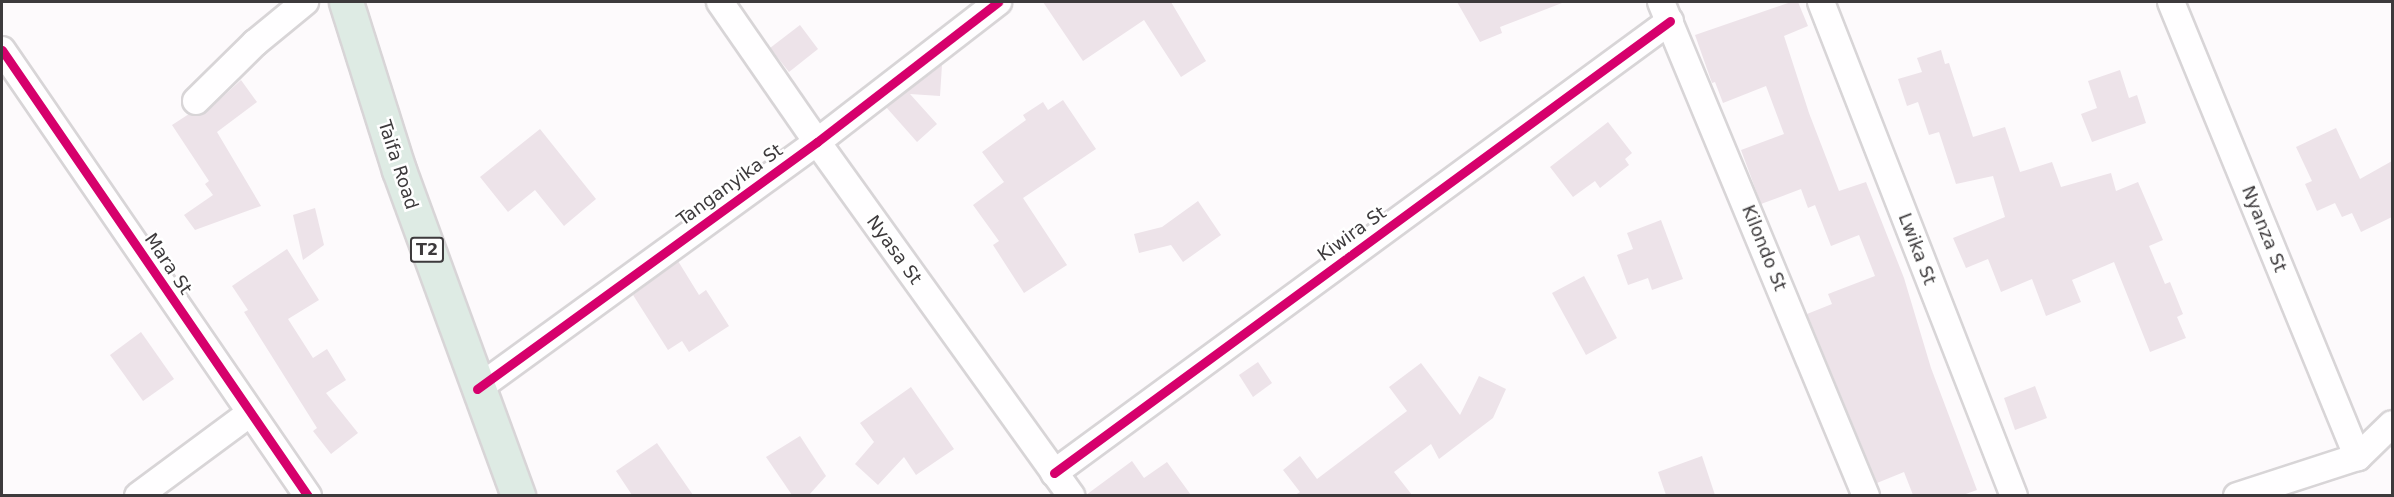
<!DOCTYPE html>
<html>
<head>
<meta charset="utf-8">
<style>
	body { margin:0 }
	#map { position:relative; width:2394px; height:497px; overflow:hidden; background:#fdfafc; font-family:"DejaVu Sans",sans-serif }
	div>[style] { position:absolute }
	.building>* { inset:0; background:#ede3e9 }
	.roads { filter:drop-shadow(2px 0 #d8d5d7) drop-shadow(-2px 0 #d8d5d7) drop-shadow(0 2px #d8d5d7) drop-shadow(0 -2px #d8d5d7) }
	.minor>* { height:26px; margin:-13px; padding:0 13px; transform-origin:13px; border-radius:13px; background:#fffeff }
	.highway>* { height:33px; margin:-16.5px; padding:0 16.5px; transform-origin:16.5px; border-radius:16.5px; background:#deebe4 }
	.cycleway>* { height:9px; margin:-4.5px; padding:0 4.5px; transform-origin:4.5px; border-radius:4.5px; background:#d6006c }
	span { translate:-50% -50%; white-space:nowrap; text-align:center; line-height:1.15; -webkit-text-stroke:5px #fff; paint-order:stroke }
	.shield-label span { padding:2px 4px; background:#fff; border:2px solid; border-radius:4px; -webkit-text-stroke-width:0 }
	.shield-label { font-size:16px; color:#3d3a3c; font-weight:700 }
	.street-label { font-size:18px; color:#3d3a3c }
	.frame { position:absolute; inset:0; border:3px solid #3d3a3c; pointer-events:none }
</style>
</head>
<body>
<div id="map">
	<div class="building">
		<i style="clip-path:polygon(1043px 2px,1171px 2px,1206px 61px,1181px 77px,1144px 20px,1083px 61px)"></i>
		<i style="clip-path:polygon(1457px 2px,1562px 2px,1562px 3px,1500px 27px,1502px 33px,1480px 42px)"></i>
		<i style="clip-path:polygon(1791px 2px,1798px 2px,1808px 26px,1784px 36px,1809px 113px,1839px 191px,1866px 182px,1904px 278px,1931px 368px,1977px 490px,1963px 495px,1913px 495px,1904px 472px,1877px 483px,1807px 314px,1832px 304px,1828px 294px,1875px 276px,1859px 235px,1831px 246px,1815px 205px,1808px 208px,1801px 189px,1761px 204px,1741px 150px,1784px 134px,1766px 86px,1723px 103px,1715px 82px,1712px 83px,1695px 35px)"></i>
		<i style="clip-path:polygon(800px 25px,818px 49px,789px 72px,770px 48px)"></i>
		<i style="clip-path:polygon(1941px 50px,1945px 64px,1949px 63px,1973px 137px,2005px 127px,2020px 172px,2052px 162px,2061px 187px,2111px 173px,2116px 191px,2138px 182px,2163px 240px,2149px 246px,2165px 284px,2170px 282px,2183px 314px,2177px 317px,2186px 338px,2150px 352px,2114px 262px,2072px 280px,2081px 302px,2046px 316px,2032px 279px,2001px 292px,1988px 259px,1966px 268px,1953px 238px,2005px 217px,1993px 176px,1956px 184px,1939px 132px,1929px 135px,1918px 102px,1907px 106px,1898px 79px,1922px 72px,1917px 58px)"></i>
		<i style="clip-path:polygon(942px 65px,940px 96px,910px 94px,937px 124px,917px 142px,886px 107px)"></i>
		<i style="clip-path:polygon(2120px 70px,2129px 98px,2137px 95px,2146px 123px,2092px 142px,2081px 114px,2097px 108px,2088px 81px)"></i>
		<i style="clip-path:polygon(241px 80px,257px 102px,217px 132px,261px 206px,195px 230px,184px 215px,213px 195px,205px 184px,209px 181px,172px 125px,189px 114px,206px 112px)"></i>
		<i style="clip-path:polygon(1063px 100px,1096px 149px,1023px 198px,1067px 265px,1024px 293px,993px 245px,999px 241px,973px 205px,1004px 182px,982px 152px,1026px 120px,1023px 115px,1043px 102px,1048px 110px)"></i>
		<i style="clip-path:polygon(1608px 122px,1632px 153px,1625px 159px,1629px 165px,1600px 188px,1595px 181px,1573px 197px,1550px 167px)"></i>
		<i style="clip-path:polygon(2336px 128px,2360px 179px,2392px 161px,2392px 217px,2361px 232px,2352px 213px,2342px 217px,2335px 203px,2317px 211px,2305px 184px,2312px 181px,2296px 147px)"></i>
		<i style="clip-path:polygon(540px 129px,596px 199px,564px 226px,535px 190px,508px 212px,480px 177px)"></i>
		<i style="clip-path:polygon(1198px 201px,1221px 235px,1183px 262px,1171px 245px,1139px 253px,1134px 234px,1162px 227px)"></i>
		<i style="clip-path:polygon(315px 208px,324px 245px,303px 260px,293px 215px)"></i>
		<i style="clip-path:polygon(1661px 220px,1683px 279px,1652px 290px,1648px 278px,1628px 285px,1617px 255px,1633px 249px,1627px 233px)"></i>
		<i style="clip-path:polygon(287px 249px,319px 300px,288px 319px,313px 358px,327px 349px,346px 380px,326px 393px,358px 433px,331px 454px,313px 431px,317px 428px,244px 312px,248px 310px,232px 286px)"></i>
		<i style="clip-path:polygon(678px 261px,699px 295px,706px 290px,729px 326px,689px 352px,682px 341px,668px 350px,633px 295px)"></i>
		<i style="clip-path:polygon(1584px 276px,1617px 338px,1586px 355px,1552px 293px)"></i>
		<i style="clip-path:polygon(141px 332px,174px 379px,143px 401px,110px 355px)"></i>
		<i style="clip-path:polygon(1258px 362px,1272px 383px,1253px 397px,1239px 375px)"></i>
		<i style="clip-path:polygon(1421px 363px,1460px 415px,1479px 376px,1506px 389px,1493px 418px,1439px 459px,1431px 444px,1394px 472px,1412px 495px,1295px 495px,1300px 492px,1283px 470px,1300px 456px,1317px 479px,1407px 411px,1389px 387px)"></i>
		<i style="clip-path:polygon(2035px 386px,2047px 418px,2015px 430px,2004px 398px)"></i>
		<i style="clip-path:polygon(911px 387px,954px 449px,916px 475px,904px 457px,878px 485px,855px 464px,874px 442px,860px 423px)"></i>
		<i style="clip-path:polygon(800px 436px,826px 476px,809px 495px,792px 495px,766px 457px)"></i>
		<i style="clip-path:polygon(657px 443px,693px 495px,632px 495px,616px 471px)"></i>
		<i style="clip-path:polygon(1702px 456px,1715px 495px,1666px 495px,1658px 472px)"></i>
		<i style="clip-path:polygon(1132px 461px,1144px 478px,1167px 462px,1191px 495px,1086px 495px)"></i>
	</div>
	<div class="roads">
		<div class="minor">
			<i style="left:720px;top:2px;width:170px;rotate:55.3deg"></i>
			<i style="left:817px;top:142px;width:436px;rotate:54.3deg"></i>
			<i style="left:1661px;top:2px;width:535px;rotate:67.46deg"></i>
			<i style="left:1821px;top:2px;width:530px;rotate:68.66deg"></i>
			<i style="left:2171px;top:2px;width:492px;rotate:67.7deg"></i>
			<i style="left:2px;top:50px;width:541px;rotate:55.55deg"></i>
			<i style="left:196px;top:101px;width:83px;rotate:-44.5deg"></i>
			<i style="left:255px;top:43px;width:65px;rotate:-39.4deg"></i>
			<i style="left:477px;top:389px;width:420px;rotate:-36deg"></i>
			<i style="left:817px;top:142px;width:229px;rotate:-37.7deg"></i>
			<i style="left:1054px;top:473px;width:764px;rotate:-36.27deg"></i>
			<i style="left:138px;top:496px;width:139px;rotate:-36.5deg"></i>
			<i style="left:2237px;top:496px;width:127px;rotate:-17.9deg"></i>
			<i style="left:2358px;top:457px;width:47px;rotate:-44.1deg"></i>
		</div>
		<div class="highway">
			<i style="left:346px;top:2px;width:176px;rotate:72.5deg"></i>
			<i style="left:399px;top:170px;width:347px;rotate:69.9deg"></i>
		</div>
	</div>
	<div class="cycleway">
		<i style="left:2px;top:50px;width:541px;rotate:55.55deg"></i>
		<i style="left:477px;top:389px;width:420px;rotate:-36deg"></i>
		<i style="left:817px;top:142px;width:229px;rotate:-37.7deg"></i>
		<i style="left:1054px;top:473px;width:764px;rotate:-36.27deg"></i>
	</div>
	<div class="shield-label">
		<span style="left:427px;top:250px">T2</span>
	</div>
	<div class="street-label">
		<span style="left:398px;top:165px;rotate:72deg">Taifa Road</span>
		<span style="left:730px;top:185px;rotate:-36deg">Tanganyika St</span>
		<span style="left:2264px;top:229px;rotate:68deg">Nyanza St</span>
		<span style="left:1352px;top:234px;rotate:-36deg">Kiwira St</span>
		<span style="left:1764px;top:248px;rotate:68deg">Kilondo St</span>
		<span style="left:1917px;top:249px;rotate:69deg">Lwika St</span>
		<span style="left:894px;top:250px;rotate:54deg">Nyasa St</span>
		<span style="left:168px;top:264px;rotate:56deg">Mara St</span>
	</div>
	<div class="frame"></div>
</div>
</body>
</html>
